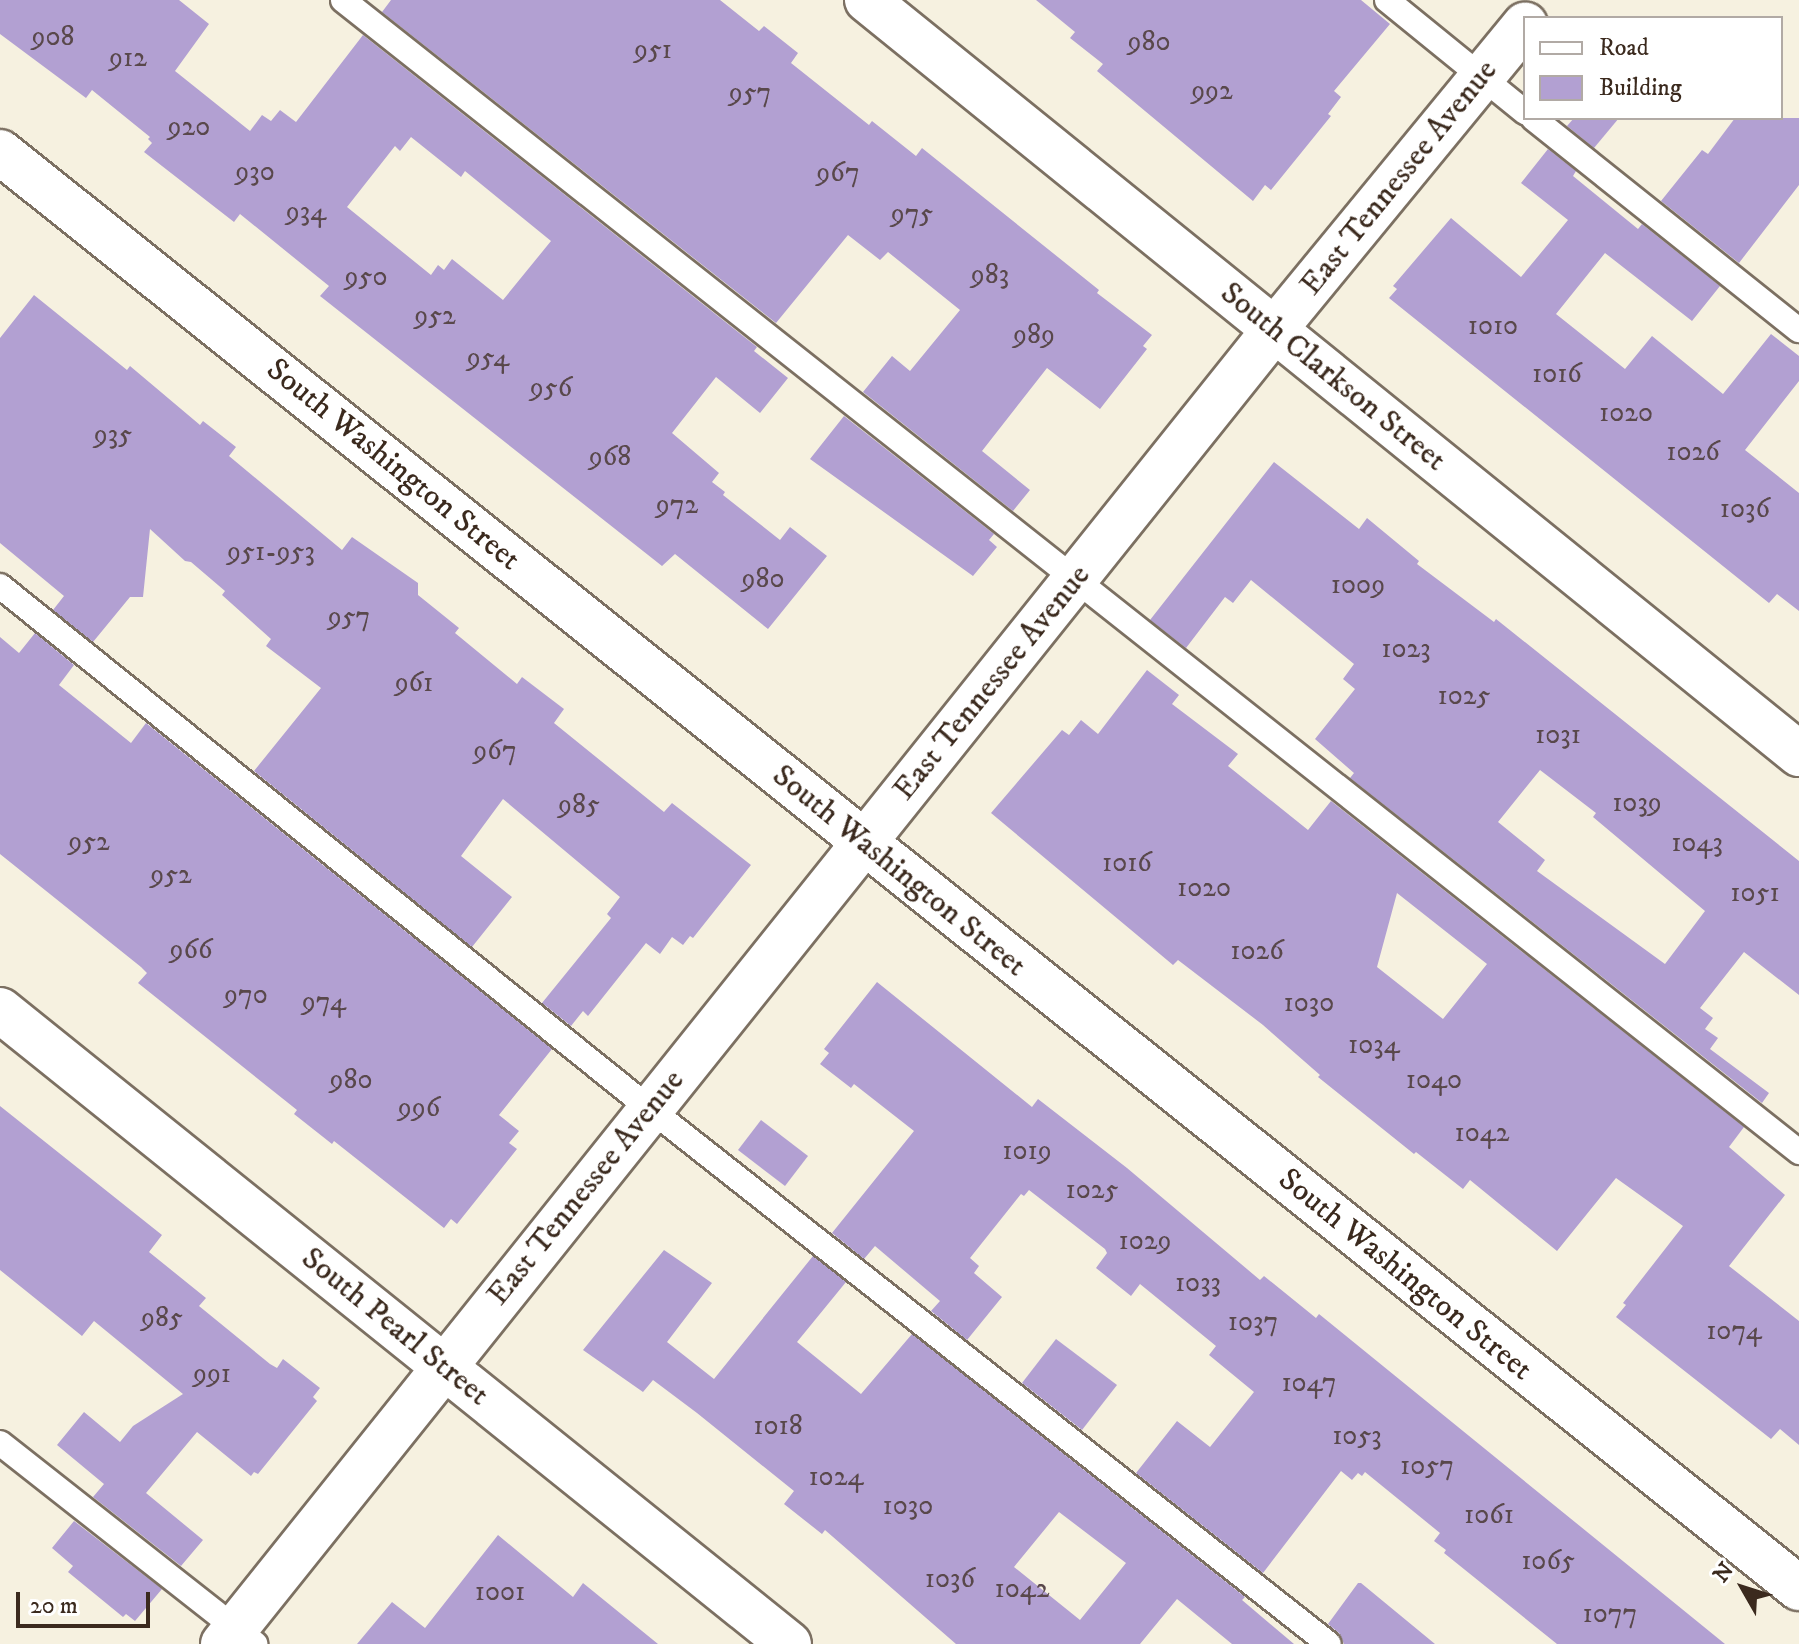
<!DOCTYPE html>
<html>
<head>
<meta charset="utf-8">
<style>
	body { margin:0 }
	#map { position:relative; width:1799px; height:1644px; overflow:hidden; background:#f6f1e0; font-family:"IM FELL DW Pica",serif }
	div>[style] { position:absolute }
	.building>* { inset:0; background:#b2a0d2 }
	.roads { filter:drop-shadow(2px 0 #7c7062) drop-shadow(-2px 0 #7c7062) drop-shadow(0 2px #7c7062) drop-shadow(0 -2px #7c7062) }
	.service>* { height:24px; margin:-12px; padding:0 12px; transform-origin:12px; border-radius:12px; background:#fff }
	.minor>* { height:44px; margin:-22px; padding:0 22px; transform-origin:22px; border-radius:22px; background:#fff }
	.tertiary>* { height:44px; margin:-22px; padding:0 22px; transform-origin:22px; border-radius:22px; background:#fff }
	span { translate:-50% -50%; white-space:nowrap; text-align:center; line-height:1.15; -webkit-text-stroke:6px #fff; paint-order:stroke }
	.number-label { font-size:28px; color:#59484b }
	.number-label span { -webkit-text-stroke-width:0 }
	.street-label { font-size:32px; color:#3b2a1e }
	.legend { position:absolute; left:1523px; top:16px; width:260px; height:104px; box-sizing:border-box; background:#fff; border:2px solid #b1aaa5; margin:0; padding:10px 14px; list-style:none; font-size:24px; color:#3b2a1e }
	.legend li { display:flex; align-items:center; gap:16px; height:40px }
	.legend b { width:40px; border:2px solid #b1aaa5 }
	.north { position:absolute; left:1703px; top:1548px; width:80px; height:80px; -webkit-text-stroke:6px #fff; paint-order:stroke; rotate:309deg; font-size:22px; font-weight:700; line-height:32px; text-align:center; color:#3b2a1e }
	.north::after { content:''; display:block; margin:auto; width:28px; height:36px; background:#3b2a1e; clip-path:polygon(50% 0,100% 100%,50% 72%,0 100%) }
	.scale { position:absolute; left:16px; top:1592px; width:134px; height:36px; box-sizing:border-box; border:4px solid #3b2a1e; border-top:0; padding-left:10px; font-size:24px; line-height:28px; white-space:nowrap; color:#3b2a1e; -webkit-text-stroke:6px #fff; paint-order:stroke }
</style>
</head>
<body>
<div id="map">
	<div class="building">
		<i style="clip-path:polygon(evenodd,0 0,179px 0,209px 24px,175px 71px,250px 131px,262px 115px,271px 121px,280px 110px,296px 122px,363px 35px,757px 347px,754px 351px,788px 378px,760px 413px,716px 377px,672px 433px,719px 473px,712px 482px,725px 492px,723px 495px,780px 540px,790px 527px,827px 556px,768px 629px,675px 554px,662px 566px,320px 296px,329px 286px,240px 214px,234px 222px,144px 152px,152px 143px,148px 139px,150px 137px,92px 90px,86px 98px,0 34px,0 0,411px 137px,461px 177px,465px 171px,551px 241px,503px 300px,452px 259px,444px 270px,438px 265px,431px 275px,347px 207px,395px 146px,400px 151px,411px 137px)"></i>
		<i style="clip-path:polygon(391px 0,720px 0,759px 31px,764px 26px,798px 53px,791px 63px,869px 125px,872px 121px,916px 156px,922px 148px,1099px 290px,1097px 293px,1152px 335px,1143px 346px,1147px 349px,1100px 409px,1047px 368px,982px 451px,1030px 490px,1013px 511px,863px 392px,892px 356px,910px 371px,960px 310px,888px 252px,880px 260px,848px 235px,776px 323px,382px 12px)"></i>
		<i style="clip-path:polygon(1036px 0,1361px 0,1390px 24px,1334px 91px,1341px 97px,1328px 114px,1331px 116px,1271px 190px,1265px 185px,1253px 201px,1097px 71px,1103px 64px,1070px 38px,1075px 32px)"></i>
		<i style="clip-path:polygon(1574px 118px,1619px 118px,1594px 148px,1567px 126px)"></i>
		<i style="clip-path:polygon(1735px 118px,1799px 118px,1799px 185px,1739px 263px,1661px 201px,1702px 150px,1708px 154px)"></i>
		<i style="clip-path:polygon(1548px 149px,1576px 171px,1573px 176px,1638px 229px,1642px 224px,1720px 286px,1692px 321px,1605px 253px,1556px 314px,1625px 369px,1652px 336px,1723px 394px,1771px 334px,1799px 356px,1799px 381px,1745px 450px,1799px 493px,1799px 611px,1777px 594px,1769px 603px,1389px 298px,1397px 289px,1393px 286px,1451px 218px,1521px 277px,1568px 220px,1521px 183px)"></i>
		<i style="clip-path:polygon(34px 295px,127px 370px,130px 366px,200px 425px,203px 421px,236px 447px,229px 456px,342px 550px,352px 537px,418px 583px,418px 595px,459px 628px,455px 633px,517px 684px,522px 677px,564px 709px,554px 723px,664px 812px,672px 803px,751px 865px,693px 938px,690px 936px,683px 945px,672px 937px,660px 954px,646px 943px,588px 1016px,583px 1011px,571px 1026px,542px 1003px,611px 918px,607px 914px,620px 897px,503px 799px,461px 856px,512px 897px,472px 947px,254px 771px,321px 688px,266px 646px,271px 639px,222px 595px,225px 591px,191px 562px,185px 561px,150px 529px,143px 597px,130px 597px,93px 642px,53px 610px,64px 596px,0 543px,0 338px)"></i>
		<i style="clip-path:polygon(844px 416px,994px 534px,989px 540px,997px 547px,973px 576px,810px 459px)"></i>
		<i style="clip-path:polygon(evenodd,1274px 462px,1359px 529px,1367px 518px,1419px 561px,1417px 564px,1494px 622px,1496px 619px,1799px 861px,1799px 995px,1744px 952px,1700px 1008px,1713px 1018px,1705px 1029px,1718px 1038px,1710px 1049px,1769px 1093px,1762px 1103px,1350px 778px,1354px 773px,1315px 739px,1355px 689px,1343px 679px,1354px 664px,1251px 580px,1233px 603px,1225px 597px,1186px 648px,1150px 620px,1274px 462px,1540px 770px,1596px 813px,1593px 817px,1705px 911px,1665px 964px,1537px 871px,1545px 860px,1498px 822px,1540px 770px)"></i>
		<i style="clip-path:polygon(35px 633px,74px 665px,59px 685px,131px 743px,146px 723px,552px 1049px,499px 1115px,519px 1131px,509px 1143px,517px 1149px,457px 1224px,451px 1219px,444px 1228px,334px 1141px,332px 1144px,294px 1114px,297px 1110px,138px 983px,147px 973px,141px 967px,0 854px,0 637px,19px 653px)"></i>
		<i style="clip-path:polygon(evenodd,1147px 670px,1179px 695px,1172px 704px,1238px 754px,1228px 766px,1308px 830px,1331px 801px,1744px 1127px,1729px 1147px,1785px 1195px,1729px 1266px,1799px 1321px,1799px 1445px,1780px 1429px,1771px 1439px,1616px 1317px,1626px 1305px,1623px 1303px,1683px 1226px,1616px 1178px,1557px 1251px,1470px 1180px,1463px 1189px,1416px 1152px,1414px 1154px,1318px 1077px,1320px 1075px,1263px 1025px,1178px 960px,1173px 965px,991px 813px,1062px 730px,1069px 735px,1081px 720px,1098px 734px,1147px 670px,1397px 893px,1487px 964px,1443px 1019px,1377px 967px,1397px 893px)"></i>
		<i style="clip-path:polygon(877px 982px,1032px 1107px,1038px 1099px,1127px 1168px,1260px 1280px,1264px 1276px,1316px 1318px,1319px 1314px,1725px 1644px,1557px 1644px,1444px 1553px,1446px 1550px,1434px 1541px,1440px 1533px,1365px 1472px,1362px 1476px,1358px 1473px,1352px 1480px,1341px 1471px,1263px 1573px,1136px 1473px,1177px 1421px,1210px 1447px,1254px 1392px,1209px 1355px,1216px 1346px,1140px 1284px,1131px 1296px,1096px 1268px,1107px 1253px,1105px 1249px,1029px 1190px,1024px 1196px,1021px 1194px,970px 1258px,979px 1266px,974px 1273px,1002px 1297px,967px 1340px,931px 1311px,940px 1301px,875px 1246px,864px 1259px,832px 1233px,914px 1131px,854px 1084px,851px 1088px,820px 1064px,829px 1053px,824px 1049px)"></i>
		<i style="clip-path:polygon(0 1106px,162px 1235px,149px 1252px,206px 1298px,199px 1306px,270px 1364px,277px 1368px,283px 1359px,320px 1388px,313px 1397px,317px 1401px,258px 1474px,254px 1472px,251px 1476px,197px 1432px,146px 1493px,203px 1540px,181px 1566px,93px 1497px,104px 1484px,57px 1445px,84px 1412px,120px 1442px,133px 1426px,183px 1394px,94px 1321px,82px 1336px,0 1270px)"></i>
		<i style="clip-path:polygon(761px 1120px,808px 1156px,785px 1186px,738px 1150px)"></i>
		<i style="clip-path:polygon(evenodd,664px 1250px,712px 1283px,667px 1342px,714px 1379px,813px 1256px,846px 1282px,797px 1342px,861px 1394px,912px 1334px,1245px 1597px,1242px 1600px,1294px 1644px,1232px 1644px,1177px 1599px,1140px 1644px,956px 1644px,825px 1530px,822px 1534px,784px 1504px,794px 1491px,697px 1413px,653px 1380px,643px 1392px,583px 1350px,664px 1250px,1059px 1512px,1126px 1563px,1080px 1620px,1014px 1567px,1059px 1512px)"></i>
		<i style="clip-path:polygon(1056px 1339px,1117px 1385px,1082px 1430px,1022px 1383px)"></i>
		<i style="clip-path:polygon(74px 1521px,162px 1589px,135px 1621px,126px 1614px,123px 1617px,68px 1572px,73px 1566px,52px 1548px)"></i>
		<i style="clip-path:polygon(498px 1535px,573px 1597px,583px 1583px,658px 1644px,357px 1644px,392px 1602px,425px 1628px)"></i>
		<i style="clip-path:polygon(1358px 1583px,1361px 1583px,1435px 1644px,1344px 1644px,1339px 1633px,1328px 1624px)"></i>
	</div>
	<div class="roads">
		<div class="service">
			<i style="left:343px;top:0;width:1857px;rotate:38.35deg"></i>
			<i style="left:1387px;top:0;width:178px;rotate:39.1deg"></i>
			<i style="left:1533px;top:118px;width:340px;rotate:38.6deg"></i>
			<i style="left:0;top:586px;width:834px;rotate:38.82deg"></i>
			<i style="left:650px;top:1109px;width:864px;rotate:38.24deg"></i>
			<i style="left:0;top:1443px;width:325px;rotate:38.2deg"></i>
		</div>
		<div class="minor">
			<i style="left:867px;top:0;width:1199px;rotate:38.97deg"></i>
			<i style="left:0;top:1010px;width:1012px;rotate:38.78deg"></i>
			<i style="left:223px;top:1644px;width:1684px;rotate:-51.34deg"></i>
			<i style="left:1275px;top:329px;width:394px;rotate:-50.6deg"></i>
		</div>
		<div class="tertiary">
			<i style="left:0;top:152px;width:2302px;rotate:38.6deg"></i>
		</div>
	</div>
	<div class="number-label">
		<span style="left:53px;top:37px">908</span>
		<span style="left:1149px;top:42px">980</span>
		<span style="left:653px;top:50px">951</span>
		<span style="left:128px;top:58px">912</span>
		<span style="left:1212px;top:91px">992</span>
		<span style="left:750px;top:93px">957</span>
		<span style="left:189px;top:127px">920</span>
		<span style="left:255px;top:172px">930</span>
		<span style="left:838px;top:173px">967</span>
		<span style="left:306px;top:212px">934</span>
		<span style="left:912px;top:214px">975</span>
		<span style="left:990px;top:275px">983</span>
		<span style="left:366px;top:277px">950</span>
		<span style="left:435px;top:316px">952</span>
		<span style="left:1493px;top:326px">1010</span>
		<span style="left:1034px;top:335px">989</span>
		<span style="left:488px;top:358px">954</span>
		<span style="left:1557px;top:374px">1016</span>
		<span style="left:551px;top:388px">956</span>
		<span style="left:1626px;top:413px">1020</span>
		<span style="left:113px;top:435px">935</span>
		<span style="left:1693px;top:452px">1026</span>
		<span style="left:610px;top:457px">968</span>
		<span style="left:677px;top:505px">972</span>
		<span style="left:1745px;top:509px">1036</span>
		<span style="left:271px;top:552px">951-953</span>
		<span style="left:763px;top:579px">980</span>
		<span style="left:1358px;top:585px">1009</span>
		<span style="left:349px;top:617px">957</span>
		<span style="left:1406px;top:649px">1023</span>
		<span style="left:414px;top:683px">961</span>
		<span style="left:1464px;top:696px">1025</span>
		<span style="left:1558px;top:735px">1031</span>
		<span style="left:495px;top:751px">967</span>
		<span style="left:1637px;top:803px">1039</span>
		<span style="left:579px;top:805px">985</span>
		<span style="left:89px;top:842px">952</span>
		<span style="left:1697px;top:843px">1043</span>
		<span style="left:1127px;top:863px">1016</span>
		<span style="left:171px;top:875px">952</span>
		<span style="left:1204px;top:888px">1020</span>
		<span style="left:1755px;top:893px">1051</span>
		<span style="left:191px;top:950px">966</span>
		<span style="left:1257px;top:951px">1026</span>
		<span style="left:246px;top:995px">970</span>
		<span style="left:324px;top:1002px">974</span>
		<span style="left:1309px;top:1003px">1030</span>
		<span style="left:1374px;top:1045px">1034</span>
		<span style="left:351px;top:1080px">980</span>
		<span style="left:1434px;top:1080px">1040</span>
		<span style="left:419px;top:1108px">996</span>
		<span style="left:1482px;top:1133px">1042</span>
		<span style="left:1027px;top:1151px">1019</span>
		<span style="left:1092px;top:1190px">1025</span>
		<span style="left:1145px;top:1241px">1029</span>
		<span style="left:1198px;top:1283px">1033</span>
		<span style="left:162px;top:1318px">985</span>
		<span style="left:1253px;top:1322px">1037</span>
		<span style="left:1734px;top:1331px">1074</span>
		<span style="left:212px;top:1374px">991</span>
		<span style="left:1309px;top:1383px">1047</span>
		<span style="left:778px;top:1426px">1018</span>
		<span style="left:1357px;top:1436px">1053</span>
		<span style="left:1427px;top:1466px">1057</span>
		<span style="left:836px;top:1477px">1024</span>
		<span style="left:908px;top:1506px">1030</span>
		<span style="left:1489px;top:1515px">1061</span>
		<span style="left:1548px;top:1561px">1065</span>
		<span style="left:950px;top:1579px">1036</span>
		<span style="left:1022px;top:1589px">1042</span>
		<span style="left:500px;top:1592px">1001</span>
		<span style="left:1610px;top:1614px">1077</span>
	</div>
	<div class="street-label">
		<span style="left:1399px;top:178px;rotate:-51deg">East Tennessee Avenue</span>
		<span style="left:1333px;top:377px;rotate:39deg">South Clarkson Street</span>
		<span style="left:393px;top:465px;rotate:39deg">South Washington Street</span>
		<span style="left:992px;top:683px;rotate:-51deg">East Tennessee Avenue</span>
		<span style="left:899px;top:871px;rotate:39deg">South Washington Street</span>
		<span style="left:586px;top:1188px;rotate:-51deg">East Tennessee Avenue</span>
		<span style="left:1405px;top:1275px;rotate:39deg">South Washington Street</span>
		<span style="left:395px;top:1327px;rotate:39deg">South Pearl Street</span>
	</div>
	<ul class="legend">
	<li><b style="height:10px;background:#fff"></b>Road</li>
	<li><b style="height:22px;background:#b2a0d2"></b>Building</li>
	</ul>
	<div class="north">N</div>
	<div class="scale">20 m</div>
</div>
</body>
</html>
